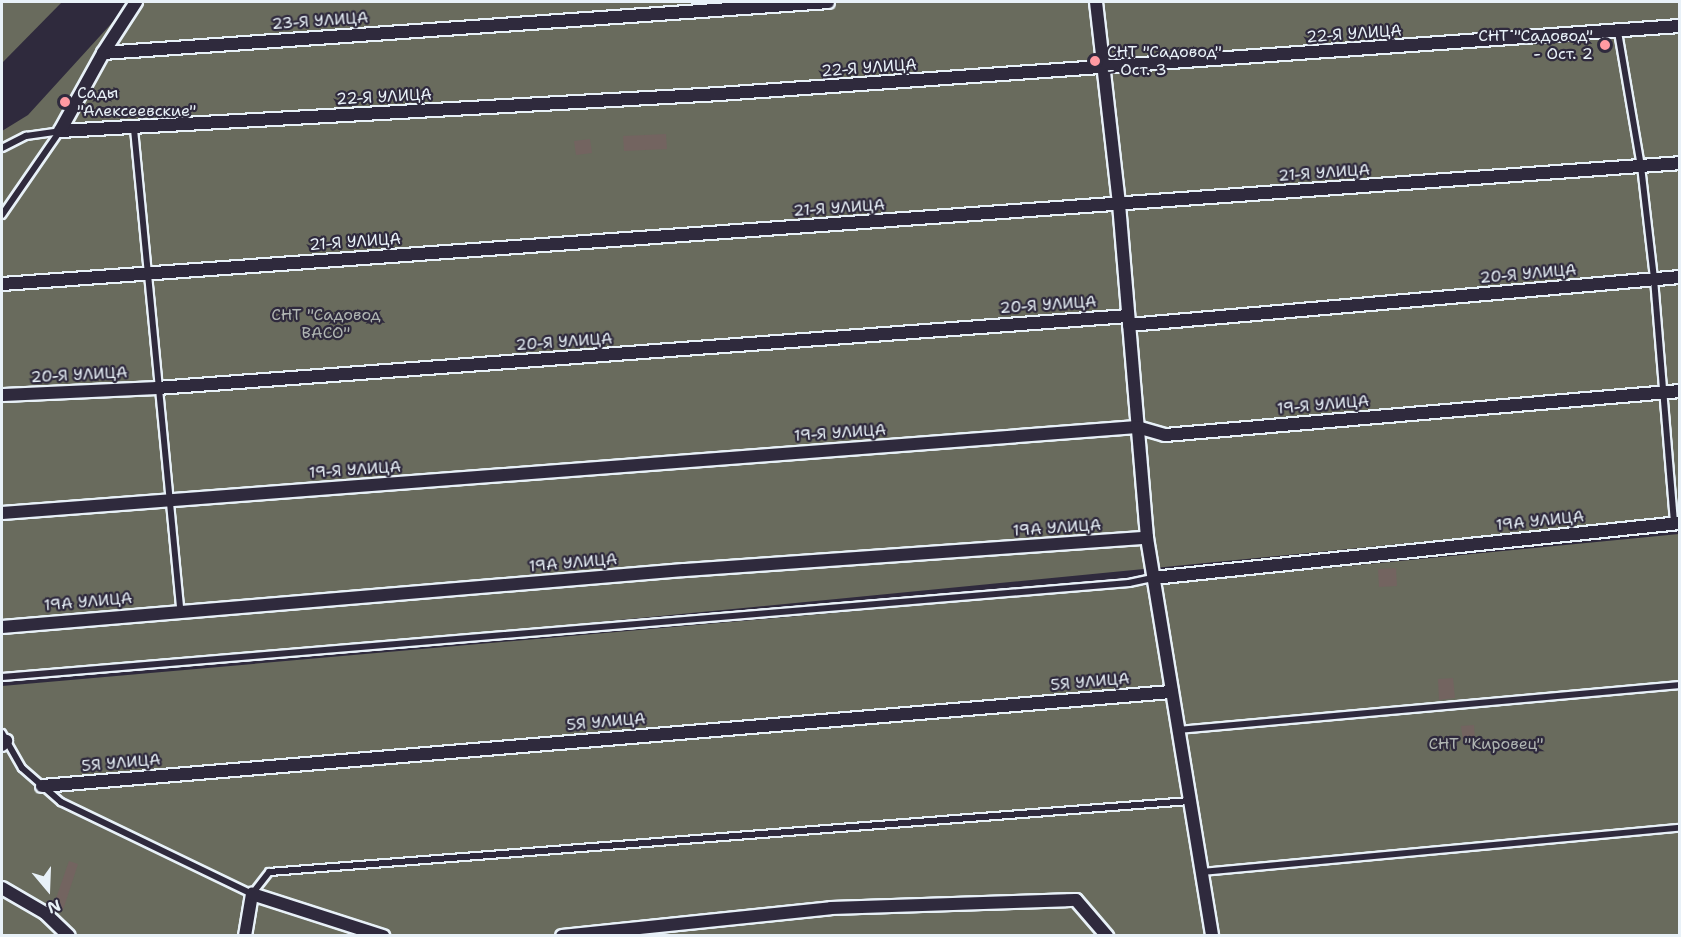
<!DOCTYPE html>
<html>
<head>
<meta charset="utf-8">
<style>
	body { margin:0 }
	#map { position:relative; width:1681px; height:937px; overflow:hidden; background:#2f2a3d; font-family:"Shantell Sans",sans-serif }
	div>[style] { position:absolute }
	.green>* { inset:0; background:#696b5d }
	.building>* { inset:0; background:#736460 }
	.roads { filter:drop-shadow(2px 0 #e8f1f8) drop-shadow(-2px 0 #e8f1f8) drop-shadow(0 2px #e8f1f8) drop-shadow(0 -2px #e8f1f8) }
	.service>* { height:6px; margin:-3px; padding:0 3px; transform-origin:3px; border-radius:3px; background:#2f2a3d }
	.minor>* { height:12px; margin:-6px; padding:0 6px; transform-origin:6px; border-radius:6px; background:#2f2a3d }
	.dots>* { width:16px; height:16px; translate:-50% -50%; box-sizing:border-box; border:3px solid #2f2a3d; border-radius:50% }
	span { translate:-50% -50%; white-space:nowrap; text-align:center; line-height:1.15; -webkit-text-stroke:4.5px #2f2a3d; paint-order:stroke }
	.street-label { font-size:16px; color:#e8f1f8 }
	.poi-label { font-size:16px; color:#e8f1f8 }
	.right { translate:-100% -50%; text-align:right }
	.left { translate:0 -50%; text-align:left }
	.park-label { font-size:16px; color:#afb5b2 }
	.frame { position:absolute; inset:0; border:3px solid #e8f1f8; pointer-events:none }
	.north { position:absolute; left:18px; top:859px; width:60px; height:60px; -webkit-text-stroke:4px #2f2a3d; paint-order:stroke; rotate:161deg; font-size:16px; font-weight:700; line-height:24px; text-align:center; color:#e8f1f8 }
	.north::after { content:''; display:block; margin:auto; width:21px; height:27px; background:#e8f1f8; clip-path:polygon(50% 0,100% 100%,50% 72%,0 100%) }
</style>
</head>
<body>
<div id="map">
	<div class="green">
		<i style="clip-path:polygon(2px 2px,62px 2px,2px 63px)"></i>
		<i style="clip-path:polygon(131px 2px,1679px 2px,1679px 517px,2px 680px,2px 131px,28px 115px)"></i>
		<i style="clip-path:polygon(1679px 534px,1679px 935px,2px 935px,2px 686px,1150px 585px)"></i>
	</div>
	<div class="building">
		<i style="clip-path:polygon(666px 134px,667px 149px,624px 151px,623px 136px)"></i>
		<i style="clip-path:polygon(590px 139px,592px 153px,576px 155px,574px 141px)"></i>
		<i style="clip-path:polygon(1396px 568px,1397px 586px,1379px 587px,1378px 569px)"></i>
		<i style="clip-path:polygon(1453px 678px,1455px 698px,1439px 700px,1438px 679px)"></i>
		<i style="clip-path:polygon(1474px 725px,1475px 741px,1463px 742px,1461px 726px)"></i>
		<i style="clip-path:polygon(69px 861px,78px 864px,63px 910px,53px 907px)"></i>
	</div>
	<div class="roads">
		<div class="service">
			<i style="left:1618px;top:32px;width:136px;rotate:80.3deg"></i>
			<i style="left:1641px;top:166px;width:114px;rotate:83.4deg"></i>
			<i style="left:1654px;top:279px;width:246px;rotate:85.3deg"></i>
			<i style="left:134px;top:129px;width:483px;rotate:84.5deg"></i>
			<i style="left:2px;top:148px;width:27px;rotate:-27deg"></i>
			<i style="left:26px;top:136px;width:34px;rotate:-8deg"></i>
			<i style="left:2px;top:215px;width:102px;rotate:-55.4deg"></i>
			<i style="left:2px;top:677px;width:1131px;rotate:-4.77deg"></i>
			<i style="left:1129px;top:583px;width:24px;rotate:-12deg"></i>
			<i style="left:1178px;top:730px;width:504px;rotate:-5.12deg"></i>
			<i style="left:2px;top:733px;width:40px;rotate:60.3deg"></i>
			<i style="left:22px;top:768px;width:52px;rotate:41.1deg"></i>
			<i style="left:61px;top:802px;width:212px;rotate:25.7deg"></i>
			<i style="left:252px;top:894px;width:28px;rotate:-52deg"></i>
			<i style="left:269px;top:872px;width:924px;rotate:-4.41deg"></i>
			<i style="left:1202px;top:872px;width:480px;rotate:-5.3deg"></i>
		</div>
		<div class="minor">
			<i style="left:1096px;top:2px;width:203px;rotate:83.5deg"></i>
			<i style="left:1119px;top:204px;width:335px;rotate:85.2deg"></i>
			<i style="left:1147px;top:538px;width:403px;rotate:80.7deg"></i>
			<i style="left:103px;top:53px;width:727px;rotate:-4.02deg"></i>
			<i style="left:60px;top:131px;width:660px;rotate:-3.21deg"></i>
			<i style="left:719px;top:94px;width:963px;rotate:-4.05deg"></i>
			<i style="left:60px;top:131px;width:89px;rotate:-61.1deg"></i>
			<i style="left:103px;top:53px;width:61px;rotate:-57.1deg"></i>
			<i style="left:2px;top:284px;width:1682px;rotate:-4.12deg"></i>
			<i style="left:1129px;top:325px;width:553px;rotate:-4.98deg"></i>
			<i style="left:2px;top:395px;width:155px;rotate:-2.6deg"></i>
			<i style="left:157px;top:388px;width:974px;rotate:-4.24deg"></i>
			<i style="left:2px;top:513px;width:1138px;rotate:-4.33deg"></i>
			<i style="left:1137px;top:427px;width:29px;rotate:16deg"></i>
			<i style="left:1165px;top:435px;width:517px;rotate:-4.88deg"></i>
			<i style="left:1153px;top:578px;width:530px;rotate:-5.96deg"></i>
			<i style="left:2px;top:627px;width:684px;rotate:-4.78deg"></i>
			<i style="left:684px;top:570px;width:464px;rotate:-4deg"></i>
			<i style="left:2px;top:745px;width:6px;rotate:-45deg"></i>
			<i style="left:42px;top:786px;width:1134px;rotate:-4.76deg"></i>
			<i style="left:2px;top:888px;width:50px;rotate:30.2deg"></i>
			<i style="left:45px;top:913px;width:33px;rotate:44deg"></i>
			<i style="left:245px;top:936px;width:43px;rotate:-80.5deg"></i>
			<i style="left:252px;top:894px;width:138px;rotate:17.8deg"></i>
			<i style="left:562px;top:936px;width:270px;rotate:-5.9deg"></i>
			<i style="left:831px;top:908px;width:245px;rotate:-1.9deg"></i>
			<i style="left:1076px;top:900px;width:48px;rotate:49.3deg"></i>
		</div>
	</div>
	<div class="dots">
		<i style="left:1605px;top:45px;background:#ff9aa2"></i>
		<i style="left:1095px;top:61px;background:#ff9aa2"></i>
		<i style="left:65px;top:102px;background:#ff9aa2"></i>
	</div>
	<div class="street-label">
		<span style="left:320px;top:21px;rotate:-4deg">23-Я УЛИЦА</span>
		<span style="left:1354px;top:34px;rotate:-4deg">22-Я УЛИЦА</span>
		<span style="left:869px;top:68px;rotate:-4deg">22-Я УЛИЦА</span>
		<span style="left:384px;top:97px;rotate:-3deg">22-Я УЛИЦА</span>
		<span style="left:1324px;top:173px;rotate:-4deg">21-Я УЛИЦА</span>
		<span style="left:839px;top:208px;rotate:-4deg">21-Я УЛИЦА</span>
		<span style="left:355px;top:242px;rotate:-4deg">21-Я УЛИЦА</span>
		<span style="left:1528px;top:274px;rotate:-5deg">20-Я УЛИЦА</span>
		<span style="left:1048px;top:305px;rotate:-4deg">20-Я УЛИЦА</span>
		<span style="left:564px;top:342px;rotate:-4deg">20-Я УЛИЦА</span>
		<span style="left:79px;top:375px;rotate:-3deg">20-Я УЛИЦА</span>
		<span style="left:1323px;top:405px;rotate:-5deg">19-Я УЛИЦА</span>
		<span style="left:840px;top:433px;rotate:-4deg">19-Я УЛИЦА</span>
		<span style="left:355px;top:470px;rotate:-4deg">19-Я УЛИЦА</span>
		<span style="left:1540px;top:521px;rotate:-6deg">19А УЛИЦА</span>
		<span style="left:1057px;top:528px;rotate:-4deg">19А УЛИЦА</span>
		<span style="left:573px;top:563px;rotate:-5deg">19А УЛИЦА</span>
		<span style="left:88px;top:602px;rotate:-5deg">19А УЛИЦА</span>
		<span style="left:1090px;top:682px;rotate:-5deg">5Я УЛИЦА</span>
		<span style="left:606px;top:722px;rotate:-5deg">5Я УЛИЦА</span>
		<span style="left:121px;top:763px;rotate:-5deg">5Я УЛИЦА</span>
	</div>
	<div class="poi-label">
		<span class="right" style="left:1593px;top:45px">СНТ "Садовод"<br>- Ост. 2</span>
		<span class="left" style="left:1107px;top:61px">СНТ "Садовод"<br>- Ост. 3</span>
		<span class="left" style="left:77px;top:102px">Сады<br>"Алексеевские"</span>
	</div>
	<div class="park-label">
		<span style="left:326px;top:324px">СНТ "Садовод<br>ВАСО"</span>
		<span style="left:1486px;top:744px">СНТ "Кировец"</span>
	</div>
	<div class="frame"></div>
	<div class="north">N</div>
</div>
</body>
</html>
